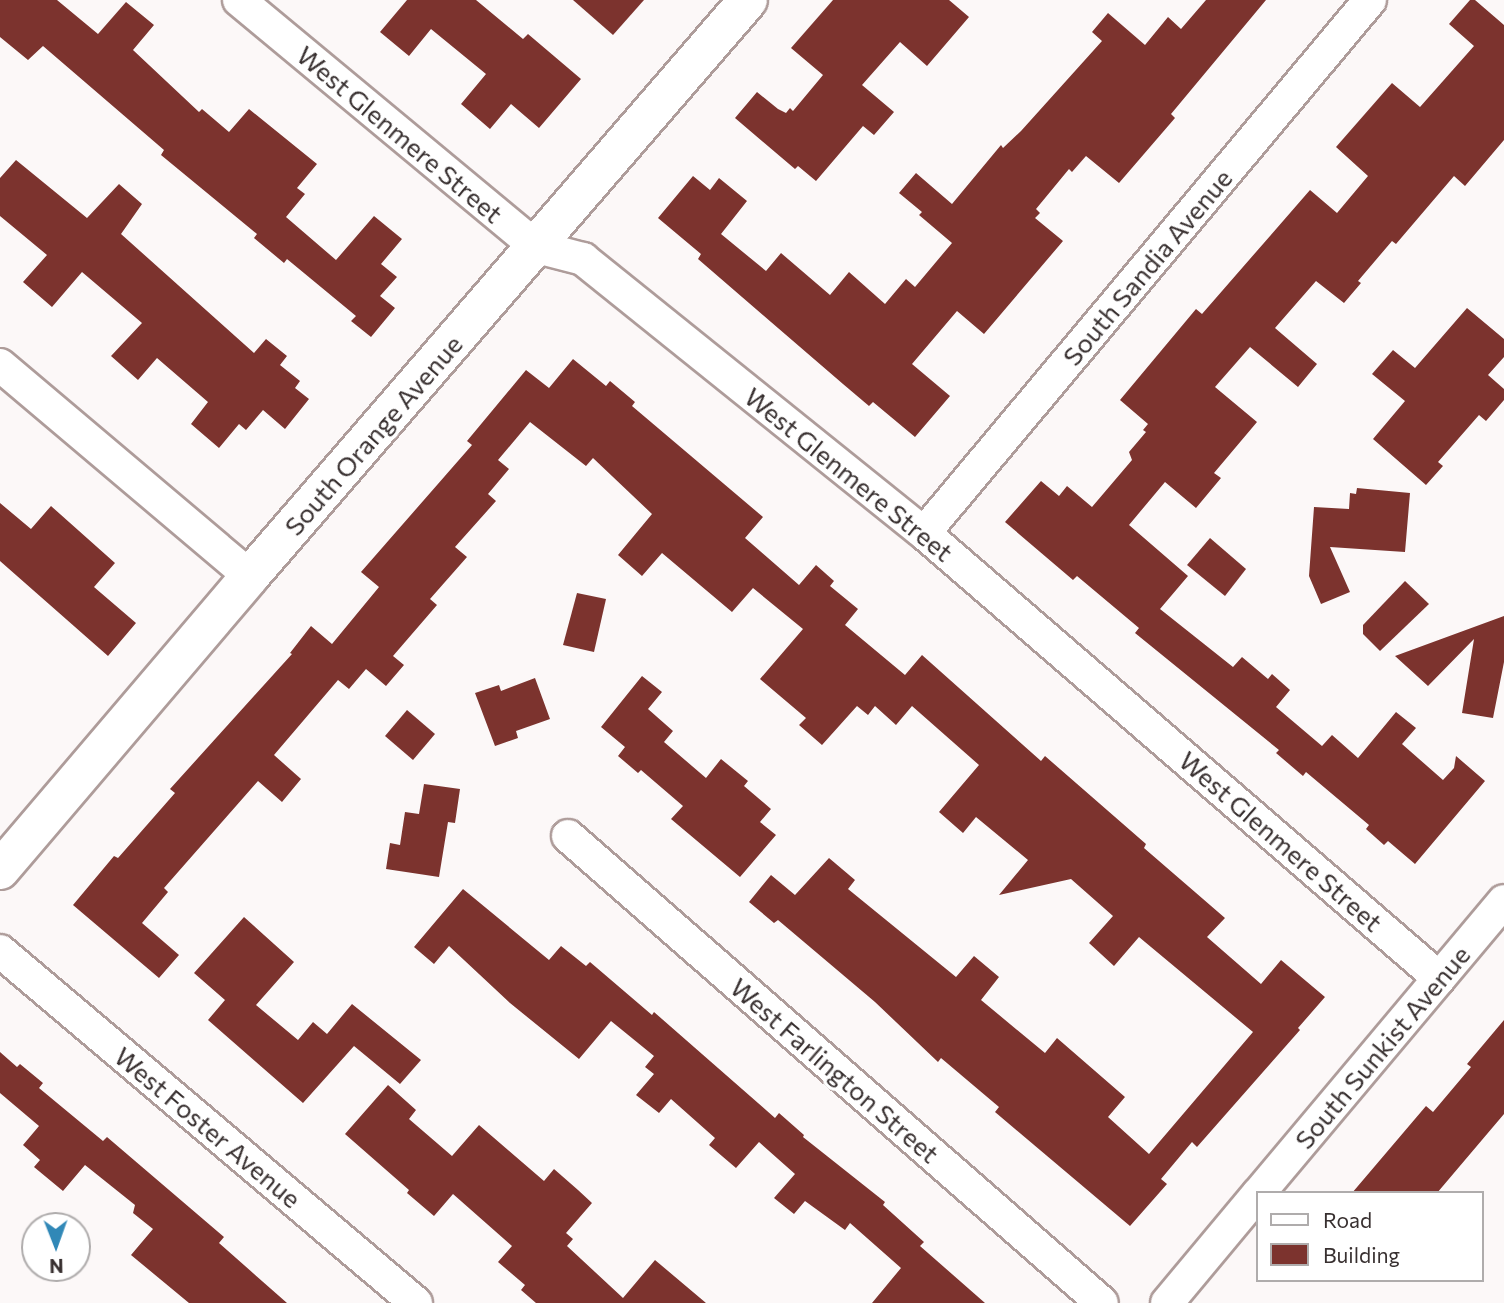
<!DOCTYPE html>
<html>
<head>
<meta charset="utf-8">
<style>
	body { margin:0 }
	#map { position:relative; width:1504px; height:1303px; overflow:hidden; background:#fcf8f8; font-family:Commissioner,sans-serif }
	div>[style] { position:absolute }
	.building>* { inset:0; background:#7c332e }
	.roads { filter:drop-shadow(2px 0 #ae9c9a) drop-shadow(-2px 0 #ae9c9a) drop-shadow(0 2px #ae9c9a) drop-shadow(0 -2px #ae9c9a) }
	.minor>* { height:32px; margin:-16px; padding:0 16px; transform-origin:16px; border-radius:16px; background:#fff }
	.tertiary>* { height:38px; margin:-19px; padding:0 19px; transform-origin:19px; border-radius:19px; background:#fff }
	span { translate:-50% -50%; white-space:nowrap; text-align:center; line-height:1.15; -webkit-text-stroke:7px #fff; paint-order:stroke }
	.street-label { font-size:26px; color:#383030 }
	.legend { position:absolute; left:1256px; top:1191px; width:228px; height:91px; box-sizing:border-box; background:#fff; border:2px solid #afacac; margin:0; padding:9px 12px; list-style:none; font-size:21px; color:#383030 }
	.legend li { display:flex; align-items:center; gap:14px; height:35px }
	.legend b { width:35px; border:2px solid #afacac }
	.north { position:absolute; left:21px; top:1212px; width:70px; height:70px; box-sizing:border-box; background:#fff; border:2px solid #afacac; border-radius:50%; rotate:179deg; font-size:19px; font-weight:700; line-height:28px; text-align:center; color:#383030 }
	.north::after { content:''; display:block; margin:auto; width:24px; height:32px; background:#3188b7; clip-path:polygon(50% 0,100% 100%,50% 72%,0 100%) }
</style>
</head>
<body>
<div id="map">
	<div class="building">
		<i style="clip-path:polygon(0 0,57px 0,98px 34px,126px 2px,154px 25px,133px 50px,199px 112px,202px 109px,229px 132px,249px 109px,317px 164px,297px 188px,305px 194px,286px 217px,336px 260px,374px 216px,402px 239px,381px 264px,397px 277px,380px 296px,395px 308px,371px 337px,351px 321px,356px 316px,287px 259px,284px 263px,254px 238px,257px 234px,161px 155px,164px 150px,43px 46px,28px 60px,0 37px)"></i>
		<i style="clip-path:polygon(407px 0,476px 0,523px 39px,528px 34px,581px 79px,539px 128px,511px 104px,490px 129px,461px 104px,486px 74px,431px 29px,409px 56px,380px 32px)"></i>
		<i style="clip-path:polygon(573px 0,644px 0,613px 35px)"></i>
		<i style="clip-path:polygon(833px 0,949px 0,969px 17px,927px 66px,900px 42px,862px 85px,894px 112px,874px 135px,863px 126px,816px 181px,798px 166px,795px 169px,735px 118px,757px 92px,778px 109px,786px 113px,790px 108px,793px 111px,823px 75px,791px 48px)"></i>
		<i style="clip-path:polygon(1206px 0,1266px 0,1171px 114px,1175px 118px,1119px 183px,1086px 156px,1072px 172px,1069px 169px,1036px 209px,1040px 213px,1035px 218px,1063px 241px,984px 334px,957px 311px,912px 364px,950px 396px,915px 437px,873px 402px,869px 406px,843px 384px,698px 259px,701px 254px,658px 218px,693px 176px,710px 190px,719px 178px,747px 201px,721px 234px,766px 271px,781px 253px,830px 295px,849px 272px,885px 304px,906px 279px,915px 287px,952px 243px,919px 215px,922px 212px,899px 193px,916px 173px,952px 204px,1001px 145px,1003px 148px,1021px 131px,1102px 41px,1092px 32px,1108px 13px,1145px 45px,1168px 17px,1181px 29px)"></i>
		<i style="clip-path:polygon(1470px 0,1475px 0,1504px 25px,1504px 140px,1465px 186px,1454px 176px,1396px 244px,1392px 241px,1358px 281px,1361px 283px,1344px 303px,1316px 281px,1275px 328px,1317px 364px,1298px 387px,1250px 347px,1215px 387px,1257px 422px,1214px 473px,1221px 478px,1196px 508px,1165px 482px,1129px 525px,1188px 576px,1160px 609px,1233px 667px,1242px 657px,1268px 679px,1272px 674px,1290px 690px,1276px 707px,1322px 746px,1332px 735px,1358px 758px,1396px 712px,1416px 728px,1402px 744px,1443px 780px,1454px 768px,1456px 756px,1485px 781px,1415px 864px,1388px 841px,1384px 845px,1366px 829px,1369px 825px,1306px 772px,1303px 776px,1276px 753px,1279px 750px,1135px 633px,1139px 628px,1077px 576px,1073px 580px,1005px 522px,1041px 481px,1059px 496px,1067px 486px,1092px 507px,1132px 460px,1129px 452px,1146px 432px,1143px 430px,1148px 424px,1120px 400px,1196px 309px,1202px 314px,1310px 190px,1337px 213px,1368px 176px,1336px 147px,1392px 83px,1420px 107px,1474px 46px,1449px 24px)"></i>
		<i style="clip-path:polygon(16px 160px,87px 218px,119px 184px,142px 204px,121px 234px,254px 353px,266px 339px,287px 356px,280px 365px,300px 381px,295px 388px,309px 399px,285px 429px,263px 410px,246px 430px,239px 424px,219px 448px,191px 424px,208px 402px,157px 358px,138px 380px,111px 356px,142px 323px,82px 272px,52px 307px,23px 282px,47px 255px,0 216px,0 178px)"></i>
		<i style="clip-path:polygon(1467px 308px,1504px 339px,1504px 357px,1488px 375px,1504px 389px,1504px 400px,1486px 421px,1479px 415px,1438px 462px,1443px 466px,1426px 485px,1373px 439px,1405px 401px,1372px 374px,1393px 350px,1415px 368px)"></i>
		<i style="clip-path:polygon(573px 359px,606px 386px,610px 381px,635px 402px,632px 406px,763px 517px,745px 538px,799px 585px,816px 565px,834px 581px,830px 586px,858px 609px,845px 625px,905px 675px,922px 655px,1041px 761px,1045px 756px,1146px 844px,1144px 848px,1225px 918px,1207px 937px,1261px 984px,1281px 960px,1325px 997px,1298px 1028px,1300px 1030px,1197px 1147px,1192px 1142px,1161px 1179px,1167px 1184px,1130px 1226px,995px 1112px,999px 1107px,941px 1058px,938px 1062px,875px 1002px,778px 920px,774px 923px,749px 902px,771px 875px,795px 895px,829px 858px,855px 880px,848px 889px,956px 977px,974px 956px,999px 977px,981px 1000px,1045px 1053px,1057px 1038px,1125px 1097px,1108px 1117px,1149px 1154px,1253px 1032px,1139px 937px,1114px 966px,1089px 943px,1113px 916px,1071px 879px,999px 895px,1028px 860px,976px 817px,963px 833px,939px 812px,979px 765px,912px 706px,896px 725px,875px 706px,868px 715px,857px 706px,822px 745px,799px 725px,806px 718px,760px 679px,803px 629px,753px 588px,732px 612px,662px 553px,642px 576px,618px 555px,652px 514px,593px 458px,586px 466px,530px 422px,498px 460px,509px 469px,488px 494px,496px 501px,455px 547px,467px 557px,430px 599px,437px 605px,393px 656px,404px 665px,386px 686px,366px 669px,349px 689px,338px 680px,274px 755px,301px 779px,282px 802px,258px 781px,164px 888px,168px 892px,142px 923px,179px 955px,159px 978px,73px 905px,114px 856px,118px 858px,175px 793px,170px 789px,292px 654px,290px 653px,311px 626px,332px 644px,379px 587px,361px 572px,472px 445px,467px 441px,526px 370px,549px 388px)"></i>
		<i style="clip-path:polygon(1357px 488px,1410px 493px,1405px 552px,1330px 547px,1350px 592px,1321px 604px,1309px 576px,1314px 507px,1349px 509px,1350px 493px,1356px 494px)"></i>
		<i style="clip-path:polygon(0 503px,31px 529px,51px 506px,115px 563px,94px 587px,136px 623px,108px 656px,0 561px)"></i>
		<i style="clip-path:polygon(1210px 538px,1246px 569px,1225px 596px,1187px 565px)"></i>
		<i style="clip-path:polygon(1405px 581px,1429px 604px,1380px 651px,1363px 634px,1363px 625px)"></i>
		<i style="clip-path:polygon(577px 593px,606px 599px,594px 652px,563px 645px)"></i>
		<i style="clip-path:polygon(1504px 616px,1504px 662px,1493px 718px,1462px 713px,1474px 639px,1428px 686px,1395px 656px)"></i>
		<i style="clip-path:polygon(642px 676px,662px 692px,648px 709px,673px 731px,664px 742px,706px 778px,721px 759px,748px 781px,744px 786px,771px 809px,760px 822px,776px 835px,740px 877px,671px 819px,683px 806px,641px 770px,638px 773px,618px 756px,625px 747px,601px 727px)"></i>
		<i style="clip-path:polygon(535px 678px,550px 719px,516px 731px,518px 738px,495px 746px,475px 693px,499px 685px,501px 691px)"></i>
		<i style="clip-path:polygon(407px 710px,435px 734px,413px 760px,385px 736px)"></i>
		<i style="clip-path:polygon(424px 784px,460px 789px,455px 823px,448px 822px,439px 877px,386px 869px,390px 843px,400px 845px,405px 812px,419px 814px)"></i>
		<i style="clip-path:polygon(463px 889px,549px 960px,561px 946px,586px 966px,590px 962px,652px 1015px,654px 1012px,775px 1118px,779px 1113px,804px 1135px,803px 1137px,885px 1202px,883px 1205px,924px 1242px,920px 1246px,985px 1303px,872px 1303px,901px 1268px,850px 1223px,845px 1230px,805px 1201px,794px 1214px,774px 1198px,795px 1174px,759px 1142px,736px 1168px,709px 1145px,715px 1138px,671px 1099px,659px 1113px,636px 1095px,654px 1074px,645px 1067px,654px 1056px,611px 1021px,579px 1059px,510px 1003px,449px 946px,434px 964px,414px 947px)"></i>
		<i style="clip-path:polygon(244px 917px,294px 962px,256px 1005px,298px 1040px,313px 1022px,327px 1034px,352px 1004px,421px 1060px,400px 1084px,354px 1046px,303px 1103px,208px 1020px,225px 1000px,194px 973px)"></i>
		<i style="clip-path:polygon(1504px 1020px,1504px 1114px,1437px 1193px,1352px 1193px,1426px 1106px,1433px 1112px,1471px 1067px,1467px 1064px)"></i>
		<i style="clip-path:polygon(0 1052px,17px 1067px,20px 1064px,43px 1083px,39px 1088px,103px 1141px,107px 1137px,224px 1237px,219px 1243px,287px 1303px,189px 1303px,131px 1255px,153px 1229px,133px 1213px,135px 1205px,85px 1165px,63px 1191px,34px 1167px,40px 1160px,23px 1145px,39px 1126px,0 1093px)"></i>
		<i style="clip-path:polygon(388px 1085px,416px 1110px,409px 1119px,452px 1156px,479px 1125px,544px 1181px,554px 1169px,578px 1190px,592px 1203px,566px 1233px,573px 1239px,567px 1246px,623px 1298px,655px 1260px,706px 1303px,536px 1303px,521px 1290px,525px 1285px,498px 1262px,512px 1246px,453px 1194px,434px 1216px,407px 1193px,409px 1190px,345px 1134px)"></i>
	</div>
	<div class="roads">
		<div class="minor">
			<i style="left:239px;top:0;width:387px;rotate:39.7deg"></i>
			<i style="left:537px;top:247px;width:48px;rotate:14.6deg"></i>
			<i style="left:583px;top:259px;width:437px;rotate:38.8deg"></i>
			<i style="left:924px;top:533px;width:681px;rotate:40.83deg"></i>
			<i style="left:0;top:365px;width:327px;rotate:40.2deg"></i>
			<i style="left:924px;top:533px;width:695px;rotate:-50.08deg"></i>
			<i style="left:568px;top:836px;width:709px;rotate:41.17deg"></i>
			<i style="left:0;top:951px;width:545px;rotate:40.24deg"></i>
			<i style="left:1259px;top:1193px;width:381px;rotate:-50deg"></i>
			<i style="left:1167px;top:1303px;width:141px;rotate:-50.2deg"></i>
		</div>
		<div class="tertiary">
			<i style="left:0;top:870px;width:386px;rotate:-49.6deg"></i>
			<i style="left:250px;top:576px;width:761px;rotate:-49.15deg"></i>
		</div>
	</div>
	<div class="street-label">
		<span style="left:400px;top:134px;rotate:40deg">West Glenmere Street</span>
		<span style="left:1147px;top:267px;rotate:-50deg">South Sandia Avenue</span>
		<span style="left:373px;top:435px;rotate:-49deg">South Orange Avenue</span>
		<span style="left:849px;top:474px;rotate:39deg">West Glenmere Street</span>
		<span style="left:1281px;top:841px;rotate:41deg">West Glenmere Street</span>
		<span style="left:1382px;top:1047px;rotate:-50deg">South Sunkist Avenue</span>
		<span style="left:835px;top:1070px;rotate:41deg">West Farlington Street</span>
		<span style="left:208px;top:1127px;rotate:40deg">West Foster Avenue</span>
	</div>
	<ul class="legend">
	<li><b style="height:9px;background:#fff"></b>Road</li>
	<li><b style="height:19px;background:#7c332e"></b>Building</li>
	</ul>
	<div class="north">N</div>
</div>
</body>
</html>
